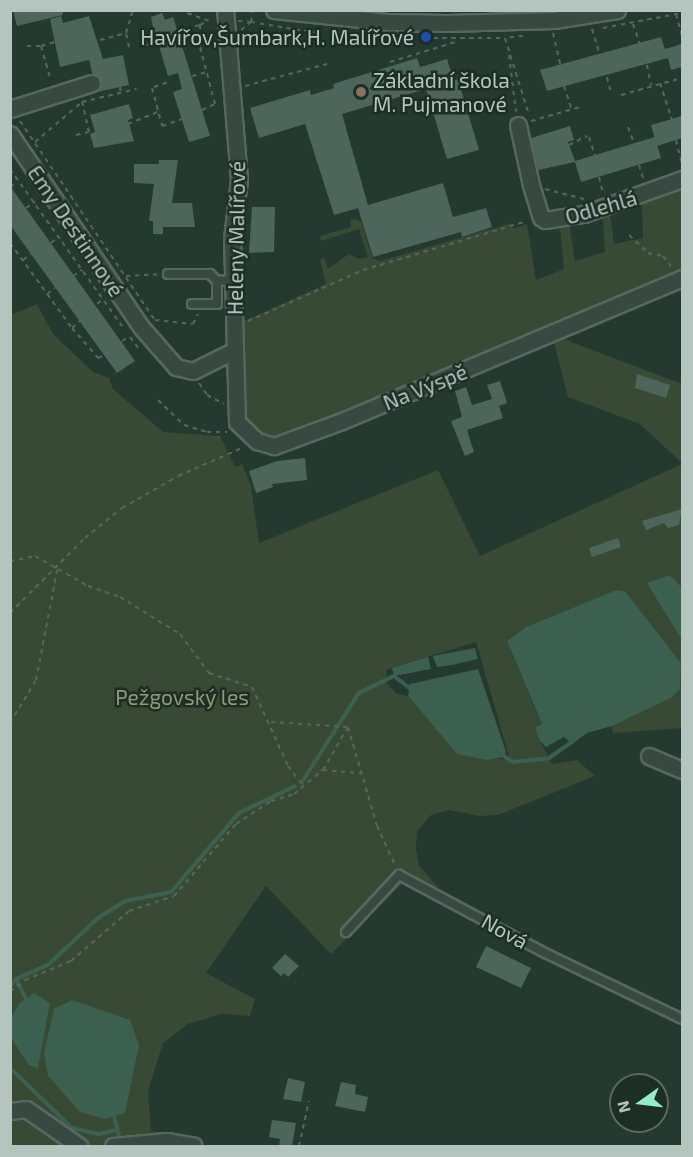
<!DOCTYPE html>
<html>
<head>
<meta charset="utf-8">
<style>
	body { margin:0 }
	#map { position:relative; width:693px; height:1157px; overflow:hidden; background:#243930; font-family:"Exo 2",sans-serif }
	div>[style] { position:absolute }
	.green>* { inset:0; background:#384a34 }
	.water>* { inset:0; background:#3b604f }
	.stream>* { height:4px; margin:-2px; padding:0 2px; transform-origin:2px; border-radius:2px; background:#3b604f }
	.building>* { inset:0; background:#4d655b }
	.path>* { height:2px; margin-top:-1px; transform-origin:0; background:repeating-linear-gradient(90deg,#546757 0 4.5px,transparent 0 9px) }
	.roads { filter:drop-shadow(2px 0 #566760) drop-shadow(-2px 0 #566760) drop-shadow(0 2px #566760) drop-shadow(0 -2px #566760) }
	.lane>* { height:8px; margin:-4px; padding:0 4px; transform-origin:4px; border-radius:4px; background:#384942 }
	.street>* { height:15px; margin:-7.5px; padding:0 7.5px; transform-origin:7.5px; border-radius:7.5px; background:#384942 }
	.dots>* { width:16px; height:16px; translate:-50% -50%; box-sizing:border-box; border:3px solid #1d2e27; border-radius:50% }
	span { translate:-50% -50%; white-space:nowrap; text-align:center; line-height:1.15; -webkit-text-stroke:5px #1d2e27; paint-order:stroke }
	.poi-label { font-size:21px; color:#b3c5be }
	.right { translate:-100% -50%; text-align:right }
	.left { translate:0 -50%; text-align:left }
	.street-label { font-size:21px; color:#b3c5be }
	.park-label { font-size:21px; color:#929973 }
	.frame { position:absolute; inset:0; border:12px solid #b3c5be; pointer-events:none }
	.north { position:absolute; left:609px; top:1073px; width:60px; height:60px; box-sizing:border-box; background:#1d2e27; border:2px solid #596a63; border-radius:50%; rotate:256deg; font-size:16px; font-weight:700; line-height:24px; text-align:center; color:#b3c5be }
	.north::after { content:''; display:block; margin:auto; width:21px; height:27px; background:#90eec8; clip-path:polygon(50% 0,100% 100%,50% 72%,0 100%) }
</style>
</head>
<body>
<div id="map">
	<div class="green">
		<i style="clip-path:polygon(682px 185px,682px 276px,553px 335px,682px 384px,682px 463px,640px 424px,568px 397px,552px 335px,315px 431px,257px 441px,250px 428px,241px 411px,240px 323px,326px 284px,320px 259px,324px 258px,328px 269px,349px 254px,359px 259px,368px 257px,359px 229px,321px 241px,320px 236px,351px 227px,350px 220px,355px 219px,362px 223px,372px 258px,380px 261px,512px 223px,513px 229px,527px 224px,536px 280px,564px 269px,559px 219px,568px 217px,575px 261px,605px 252px,602px 208px,609px 206px,614px 244px,643px 238px,642px 204px)"></i>
		<i style="clip-path:polygon(evenodd,37px 304px,53px 334px,93px 372px,109px 378px,113px 389px,163px 432px,220px 436px,235px 467px,242px 464px,251px 486px,259px 543px,438px 470px,480px 556px,682px 464px,682px 728px,613px 733px,612px 726px,671px 698px,680px 689px,681px 663px,625px 591px,616px 590px,526px 627px,507px 641px,542px 725px,540px 741px,552px 764px,577px 760px,595px 776px,498px 815px,480px 816px,448px 810px,431px 815px,417px 831px,416px 849px,419px 866px,439px 888px,402px 873px,398px 878px,403px 883px,331px 954px,266px 886px,206px 973px,255px 999px,250px 1016px,221px 1014px,188px 1024px,163px 1043px,148px 1091px,151px 1131px,184px 1136px,184px 1146px,11px 1146px,11px 315px,37px 304px,476px 642px,510px 760px,509px 760px,457px 754px,408px 696px,397px 694px,387px 684px,386px 670px,476px 642px)"></i>
	</div>
	<div class="water">
		<i style="clip-path:polygon(670px 575px,682px 588px,682px 640px,647px 583px)"></i>
		<i style="clip-path:polygon(616px 590px,625px 591px,681px 663px,680px 689px,671px 698px,612px 726px,587px 733px,572px 744px,564px 737px,546px 747px,540px 741px,535px 728px,542px 724px,507px 641px,526px 627px)"></i>
		<i style="clip-path:polygon(475px 648px,478px 659px,452px 665px,437px 667px,433px 656px)"></i>
		<i style="clip-path:polygon(428px 657px,431px 669px,394px 676px,392px 668px)"></i>
		<i style="clip-path:polygon(478px 669px,506px 752px,504px 757px,487px 760px,457px 754px,408px 696px,410px 684px)"></i>
		<i style="clip-path:polygon(34px 993px,50px 1003px,38px 1068px,29px 1065px,11px 1038px,11px 1018px,19px 1004px)"></i>
		<i style="clip-path:polygon(72px 1000px,130px 1020px,139px 1045px,125px 1113px,105px 1119px,80px 1112px,48px 1076px,44px 1053px,54px 1009px)"></i>
	</div>
	<div class="stream">
		<i style="left:501px;top:754px;width:14px;rotate:34deg"></i>
		<i style="left:513px;top:762px;width:36px;rotate:-6deg"></i>
		<i style="left:549px;top:758px;width:32px;rotate:-35deg"></i>
		<i style="left:302px;top:782px;width:106px;rotate:-57.4deg"></i>
		<i style="left:359px;top:693px;width:39px;rotate:-26deg"></i>
		<i style="left:394px;top:676px;width:23px;rotate:38deg"></i>
		<i style="left:16px;top:979px;width:25px;rotate:63deg"></i>
		<i style="left:10px;top:986px;width:9px;rotate:-49deg"></i>
		<i style="left:16px;top:979px;width:36px;rotate:-24deg"></i>
		<i style="left:49px;top:964px;width:67px;rotate:-43.2deg"></i>
		<i style="left:98px;top:918px;width:32px;rotate:-32deg"></i>
		<i style="left:125px;top:901px;width:47px;rotate:-11.1deg"></i>
		<i style="left:171px;top:892px;width:104px;rotate:-49.3deg"></i>
		<i style="left:239px;top:813px;width:62px;rotate:-25.7deg"></i>
		<i style="left:10px;top:1068px;width:86px;rotate:44.1deg"></i>
		<i style="left:72px;top:1128px;width:28px;rotate:13deg"></i>
		<i style="left:99px;top:1134px;width:18px;rotate:-13deg"></i>
		<i style="left:113px;top:1112px;width:29px;rotate:76deg"></i>
	</div>
	<div class="building">
		<i style="clip-path:polygon(13px 10px,63px 10px,63px 15px,17px 26px)"></i>
		<i style="clip-path:polygon(162px 13px,165px 20px,173px 17px,210px 136px,189px 142px,173px 92px,182px 89px,178px 73px,168px 76px,152px 23px,151px 17px)"></i>
		<i style="clip-path:polygon(61px 16px,63px 23px,89px 16px,103px 59px,123px 55px,129px 85px,97px 92px,101px 81px,92px 73px,89px 60px,60px 67px,50px 19px)"></i>
		<i style="clip-path:polygon(661px 37px,666px 52px,665px 49px,682px 44px,682px 67px,671px 70px,668px 58px,547px 91px,540px 70px)"></i>
		<i style="clip-path:polygon(417px 58px,420px 67px,447px 59px,454px 81px,458px 79px,479px 150px,447px 159px,426px 89px,342px 114px,368px 205px,443px 183px,453px 217px,486px 208px,492px 227px,462px 237px,461px 232px,373px 257px,358px 208px,334px 215px,305px 124px,259px 138px,250px 108px,310px 90px,311px 95px,334px 88px,333px 84px)"></i>
		<i style="clip-path:polygon(129px 104px,133px 118px,128px 120px,134px 141px,94px 148px,90px 134px,95px 132px,90px 115px)"></i>
		<i style="clip-path:polygon(682px 116px,682px 138px,657px 146px,651px 125px)"></i>
		<i style="clip-path:polygon(570px 126px,574px 140px,568px 142px,575px 161px,655px 137px,661px 158px,581px 182px,575px 162px,538px 170px,531px 138px)"></i>
		<i style="clip-path:polygon(159px 160px,178px 160px,172px 203px,192px 203px,195px 227px,163px 227px,163px 234px,153px 234px,153px 221px,149px 221px,154px 184px,134px 183px,134px 164px,159px 164px)"></i>
		<i style="clip-path:polygon(10px 186px,135px 361px,117px 373px,10px 225px)"></i>
		<i style="clip-path:polygon(252px 207px,275px 207px,274px 252px,249px 253px)"></i>
		<i style="clip-path:polygon(637px 374px,670px 385px,666px 398px,635px 388px)"></i>
		<i style="clip-path:polygon(500px 381px,507px 403px,499px 406px,503px 418px,467px 430px,474px 452px,465px 456px,451px 421px,462px 417px,455px 391px,466px 387px,472px 405px,492px 399px,487px 385px)"></i>
		<i style="clip-path:polygon(305px 458px,307px 480px,272px 484px,273px 487px,256px 493px,249px 471px,277px 461px)"></i>
		<i style="clip-path:polygon(682px 509px,679px 525px,668px 528px,664px 523px,646px 530px,642px 521px)"></i>
		<i style="clip-path:polygon(618px 538px,621px 547px,592px 557px,589px 548px)"></i>
		<i style="clip-path:polygon(486px 946px,531px 968px,521px 988px,476px 967px)"></i>
		<i style="clip-path:polygon(285px 954px,299px 966px,288px 977px,284px 973px,281px 976px,272px 968px)"></i>
		<i style="clip-path:polygon(288px 1078px,305px 1082px,301px 1102px,283px 1099px)"></i>
		<i style="clip-path:polygon(341px 1082px,356px 1085px,355px 1094px,368px 1097px,365px 1112px,335px 1106px)"></i>
		<i style="clip-path:polygon(272px 1120px,296px 1123px,292px 1146px,279px 1146px,280px 1139px,269px 1137px)"></i>
	</div>
	<div class="path">
		<i style="left:179px;top:10px;width:32px;rotate:20deg"></i>
		<i style="left:676px;top:14px;width:24px;rotate:75deg"></i>
		<i style="left:238px;top:21px;width:13px;rotate:4deg"></i>
		<i style="left:251px;top:22px;width:12px;rotate:-81deg"></i>
		<i style="left:633px;top:24px;width:21px;rotate:71deg"></i>
		<i style="left:603px;top:28px;width:80px;rotate:-10.8deg"></i>
		<i style="left:592px;top:29px;width:28px;rotate:73deg"></i>
		<i style="left:241px;top:30px;width:13px;rotate:-39deg"></i>
		<i style="left:251px;top:22px;width:68px;rotate:9.3deg"></i>
		<i style="left:178px;top:31px;width:23px;rotate:-15deg"></i>
		<i style="left:553px;top:33px;width:32px;rotate:77deg"></i>
		<i style="left:523px;top:36px;width:18px;rotate:174deg"></i>
		<i style="left:505px;top:38px;width:81px;rotate:72.7deg"></i>
		<i style="left:433px;top:38px;width:72px"></i>
		<i style="left:100px;top:40px;width:27px;rotate:-15deg"></i>
		<i style="left:27px;top:46px;width:14px"></i>
		<i style="left:41px;top:46px;width:36px;rotate:74deg"></i>
		<i style="left:41px;top:46px;width:19px;rotate:-16deg"></i>
		<i style="left:144px;top:46px;width:15px;rotate:-20deg"></i>
		<i style="left:129px;top:47px;width:14px;rotate:-102deg"></i>
		<i style="left:126px;top:33px;width:24px;rotate:-73deg"></i>
		<i style="left:509px;top:55px;width:57px;rotate:83deg"></i>
		<i style="left:390px;top:62px;width:72px;rotate:-16.9deg"></i>
		<i style="left:647px;top:65px;width:21px;rotate:79deg"></i>
		<i style="left:192px;top:76px;width:16px;rotate:-15deg"></i>
		<i style="left:607px;top:77px;width:16px;rotate:76deg"></i>
		<i style="left:660px;top:83px;width:38px;rotate:72deg"></i>
		<i style="left:245px;top:86px;width:85px;rotate:-15deg"></i>
		<i style="left:564px;top:86px;width:25px;rotate:72deg"></i>
		<i style="left:120px;top:87px;width:6px;rotate:81deg"></i>
		<i style="left:154px;top:87px;width:18px;rotate:-19deg"></i>
		<i style="left:152px;top:88px;width:39px;rotate:75deg"></i>
		<i style="left:162px;top:126px;width:21px;rotate:-19deg"></i>
		<i style="left:621px;top:95px;width:63px;rotate:-15.6deg"></i>
		<i style="left:202px;top:110px;width:14px;rotate:-25deg"></i>
		<i style="left:215px;top:104px;width:59px;rotate:-104.7deg"></i>
		<i style="left:200px;top:47px;width:22px;rotate:-90deg"></i>
		<i style="left:200px;top:25px;width:9px;rotate:-27deg"></i>
		<i style="left:20px;top:121px;width:243px;rotate:55.9deg"></i>
		<i style="left:531px;top:121px;width:51px;rotate:-15.9deg"></i>
		<i style="left:128px;top:124px;width:32px;rotate:-22deg"></i>
		<i style="left:628px;top:127px;width:17px;rotate:69deg"></i>
		<i style="left:76px;top:135px;width:13px;rotate:-13deg"></i>
		<i style="left:89px;top:132px;width:31px;rotate:-103deg"></i>
		<i style="left:589px;top:137px;width:19px;rotate:72deg"></i>
		<i style="left:676px;top:140px;width:25px;rotate:76deg"></i>
		<i style="left:35px;top:142px;width:62px;rotate:-40.4deg"></i>
		<i style="left:82px;top:102px;width:56px;rotate:-13.5deg"></i>
		<i style="left:569px;top:145px;width:20px;rotate:-27deg"></i>
		<i style="left:639px;top:165px;width:14px;rotate:73deg"></i>
		<i style="left:10px;top:169px;width:198px;rotate:54.5deg"></i>
		<i style="left:599px;top:177px;width:16px;rotate:76deg"></i>
		<i style="left:10px;top:187px;width:9px;rotate:-32deg"></i>
		<i style="left:545px;top:189px;width:40px;rotate:14.4deg"></i>
		<i style="left:26px;top:208px;width:11px;rotate:-34deg"></i>
		<i style="left:629px;top:235px;width:26px;rotate:43deg"></i>
		<i style="left:648px;top:253px;width:15px;rotate:11deg"></i>
		<i style="left:663px;top:256px;width:15px;rotate:53deg"></i>
		<i style="left:10px;top:243px;width:105px;rotate:53.9deg"></i>
		<i style="left:72px;top:328px;width:40px;rotate:49deg"></i>
		<i style="left:98px;top:358px;width:8px;rotate:-23deg"></i>
		<i style="left:51px;top:243px;width:9px;rotate:-41deg"></i>
		<i style="left:23px;top:260px;width:10px;rotate:-37deg"></i>
		<i style="left:73px;top:276px;width:11px;rotate:-34deg"></i>
		<i style="left:126px;top:276px;width:33px;rotate:-3deg"></i>
		<i style="left:47px;top:294px;width:10px;rotate:-37deg"></i>
		<i style="left:97px;top:304px;width:8px;rotate:-40deg"></i>
		<i style="left:155px;top:320px;width:38px;rotate:6deg"></i>
		<i style="left:193px;top:324px;width:11px;rotate:-63deg"></i>
		<i style="left:248px;top:321px;width:126px;rotate:-23.9deg"></i>
		<i style="left:363px;top:270px;width:171px;rotate:-16.6deg"></i>
		<i style="left:72px;top:328px;width:12px;rotate:-42deg"></i>
		<i style="left:130px;top:337px;width:15px;rotate:53deg"></i>
		<i style="left:122px;top:341px;width:9px;rotate:-32deg"></i>
		<i style="left:199px;top:383px;width:14px;rotate:56deg"></i>
		<i style="left:207px;top:395px;width:19px;rotate:28deg"></i>
		<i style="left:158px;top:400px;width:36px;rotate:44deg"></i>
		<i style="left:184px;top:425px;width:24px;rotate:17deg"></i>
		<i style="left:207px;top:432px;width:20px"></i>
		<i style="left:10px;top:561px;width:25px;rotate:-11deg"></i>
		<i style="left:35px;top:556px;width:61px;rotate:29.5deg"></i>
		<i style="left:88px;top:586px;width:34px;rotate:19deg"></i>
		<i style="left:120px;top:597px;width:70px;rotate:31.7deg"></i>
		<i style="left:180px;top:634px;width:49px;rotate:53.4deg"></i>
		<i style="left:209px;top:673px;width:45px;rotate:18deg"></i>
		<i style="left:252px;top:687px;width:87px;rotate:65.5deg"></i>
		<i style="left:288px;top:766px;width:26px;rotate:53deg"></i>
		<i style="left:10px;top:613px;width:106px;rotate:-45deg"></i>
		<i style="left:85px;top:538px;width:48px;rotate:-39deg"></i>
		<i style="left:122px;top:508px;width:64px;rotate:-29.7deg"></i>
		<i style="left:178px;top:476px;width:72px;rotate:-23.7deg"></i>
		<i style="left:271px;top:722px;width:77px;rotate:3.7deg"></i>
		<i style="left:10px;top:723px;width:50px;rotate:-58.8deg"></i>
		<i style="left:36px;top:680px;width:116px;rotate:-79.1deg"></i>
		<i style="left:323px;top:770px;width:38px;rotate:5deg"></i>
		<i style="left:10px;top:992px;width:19px;rotate:-39deg"></i>
		<i style="left:25px;top:980px;width:50px;rotate:-22.4deg"></i>
		<i style="left:71px;top:961px;width:77px;rotate:-40.8deg"></i>
		<i style="left:129px;top:911px;width:47px;rotate:-18.4deg"></i>
		<i style="left:174px;top:896px;width:95px;rotate:-49.3deg"></i>
		<i style="left:236px;top:824px;width:42px;rotate:-33.3deg"></i>
		<i style="left:271px;top:801px;width:24px;rotate:-17deg"></i>
		<i style="left:294px;top:794px;width:38px;rotate:-40deg"></i>
		<i style="left:323px;top:770px;width:50px;rotate:-59.8deg"></i>
		<i style="left:348px;top:727px;width:103px;rotate:73.7deg"></i>
		<i style="left:377px;top:826px;width:43px;rotate:65.2deg"></i>
		<i style="left:299px;top:1146px;width:46px;rotate:-77.5deg"></i>
	</div>
	<div class="roads">
		<div class="lane">
			<i style="left:168px;top:274px;width:42px"></i>
			<i style="left:210px;top:274px;width:10px;rotate:45deg"></i>
			<i style="left:217px;top:281px;width:16px;rotate:-4deg"></i>
			<i style="left:192px;top:304px;width:25px"></i>
			<i style="left:217px;top:304px;width:23px;rotate:-90deg"></i>
			<i style="left:346px;top:932px;width:78px;rotate:-47.1deg"></i>
			<i style="left:399px;top:875px;width:166px;rotate:28.1deg"></i>
			<i style="left:545px;top:953px;width:152px;rotate:25.7deg"></i>
		</div>
		<div class="street">
			<i style="left:274px;top:10px;width:116px;rotate:6deg"></i>
			<i style="left:389px;top:22px;width:58px;rotate:1deg"></i>
			<i style="left:447px;top:23px;width:107px;rotate:-1.6deg"></i>
			<i style="left:554px;top:20px;width:64px;rotate:-9deg"></i>
			<i style="left:10px;top:109px;width:86px;rotate:-17.6deg"></i>
			<i style="left:518px;top:125px;width:61px;rotate:77.8deg"></i>
			<i style="left:531px;top:185px;width:34px;rotate:73deg"></i>
			<i style="left:541px;top:217px;width:5px;rotate:37deg"></i>
			<i style="left:545px;top:220px;width:39px;rotate:-9deg"></i>
			<i style="left:584px;top:214px;width:104px;rotate:-19.7deg"></i>
			<i style="left:10px;top:134px;width:235px;rotate:55.8deg"></i>
			<i style="left:142px;top:328px;width:52px;rotate:48.9deg"></i>
			<i style="left:176px;top:367px;width:17px;rotate:13deg"></i>
			<i style="left:193px;top:371px;width:47px;rotate:-26.6deg"></i>
			<i style="left:235px;top:350px;width:111px;rotate:-91.5deg"></i>
			<i style="left:232px;top:239px;width:60px;rotate:-83.3deg"></i>
			<i style="left:239px;top:179px;width:170px;rotate:-94.7deg"></i>
			<i style="left:235px;top:350px;width:72px;rotate:88.4deg"></i>
			<i style="left:237px;top:422px;width:28px;rotate:44deg"></i>
			<i style="left:257px;top:441px;width:18px;rotate:16deg"></i>
			<i style="left:274px;top:446px;width:72px;rotate:-20.2deg"></i>
			<i style="left:342px;top:421px;width:369px;rotate:-22.8deg"></i>
			<i style="left:649px;top:756px;width:36px;rotate:23deg"></i>
			<i style="left:10px;top:1111px;width:16px;rotate:-7deg"></i>
			<i style="left:26px;top:1109px;width:65px;rotate:34.9deg"></i>
			<i style="left:113px;top:1146px;width:54px;rotate:-5.3deg"></i>
			<i style="left:167px;top:1141px;width:27px;rotate:10deg"></i>
		</div>
	</div>
	<div class="dots">
		<i style="left:426px;top:37px;background:#1a4fb4"></i>
		<i style="left:361px;top:92px;background:#8d6e63"></i>
	</div>
	<div class="poi-label">
		<span class="right" style="left:414px;top:37px">Havířov,Šumbark,H. Malířové</span>
		<span class="left" style="left:373px;top:92px">Základní škola<br>M. Pujmanové</span>
	</div>
	<div class="street-label">
		<span style="left:601px;top:207px;rotate:-16deg">Odlehlá</span>
		<span style="left:76px;top:231px;rotate:56deg">Emy Destinnové</span>
		<span style="left:236px;top:238px;rotate:-89deg">Heleny Malířové</span>
		<span style="left:425px;top:387px;rotate:-22deg">Na Výspě</span>
		<span style="left:505px;top:931px;rotate:29deg">Nová</span>
	</div>
	<div class="park-label">
		<span style="left:182px;top:697px">Pežgovský les</span>
	</div>
	<div class="frame"></div>
	<div class="north">N</div>
</div>
</body>
</html>
